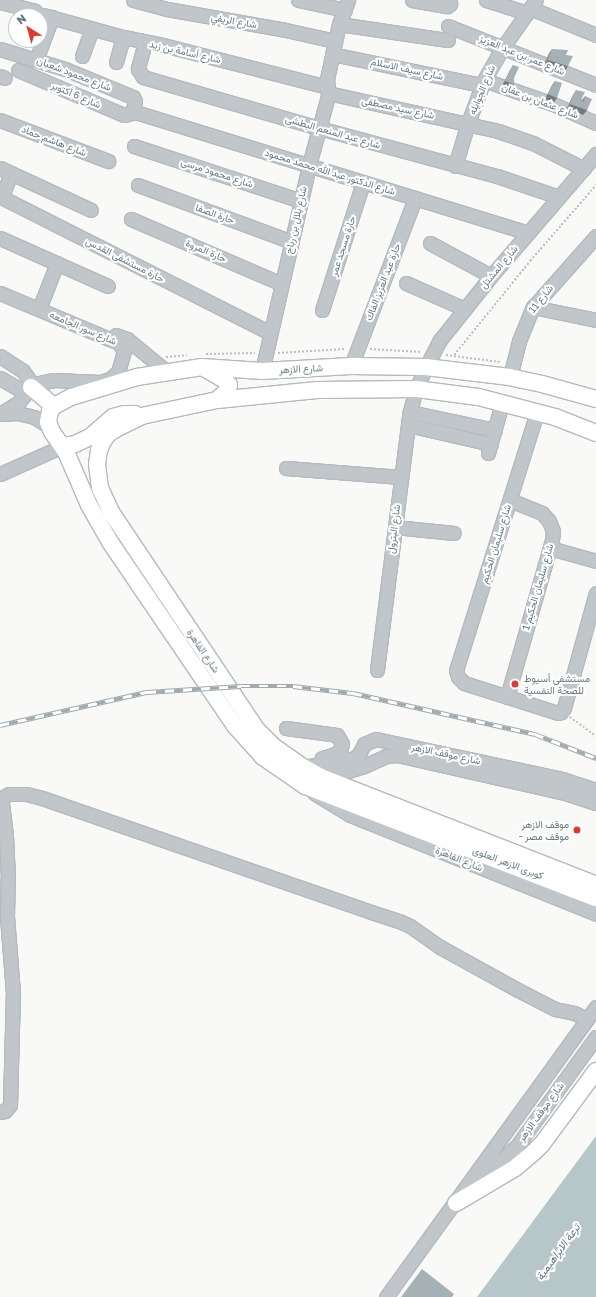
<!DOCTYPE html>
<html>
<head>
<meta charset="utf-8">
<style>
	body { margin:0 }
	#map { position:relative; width:596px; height:1297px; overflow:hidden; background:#f9f9f7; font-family:"Golos Text",Vazirmatn,sans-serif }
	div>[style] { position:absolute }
	.water>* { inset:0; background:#b7c6c8 }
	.path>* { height:1.5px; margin-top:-0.75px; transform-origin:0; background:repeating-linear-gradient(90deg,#bbbfc1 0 2px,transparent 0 4px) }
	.roads { filter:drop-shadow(1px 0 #b4babd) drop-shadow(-1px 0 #b4babd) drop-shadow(0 1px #b4babd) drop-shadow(0 -1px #b4babd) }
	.minor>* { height:13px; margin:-6.5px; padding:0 6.5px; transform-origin:6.5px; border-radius:6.5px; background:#c0c6c9 }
	.major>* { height:16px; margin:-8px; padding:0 8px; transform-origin:8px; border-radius:8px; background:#fff }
	.rail>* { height:4.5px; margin-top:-2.25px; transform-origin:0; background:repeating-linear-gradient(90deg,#fff 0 9px,#a0aaad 0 18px); box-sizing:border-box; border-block:1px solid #a0aaad }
	.wall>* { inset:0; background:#8e989b }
	.shaded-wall>* { inset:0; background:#747c7e }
	.building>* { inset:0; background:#a5b1b4 }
	.dots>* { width:11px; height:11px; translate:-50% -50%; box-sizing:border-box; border:2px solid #fff; border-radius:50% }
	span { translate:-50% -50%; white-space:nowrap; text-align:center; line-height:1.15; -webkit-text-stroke:4px #fff; paint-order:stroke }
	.street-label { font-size:10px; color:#657a81 }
	.poi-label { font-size:10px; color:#657a81 }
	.left { translate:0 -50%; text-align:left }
	.right { translate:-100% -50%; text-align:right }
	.water-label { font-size:11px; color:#60787b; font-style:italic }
	.north { position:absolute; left:8px; top:8px; width:40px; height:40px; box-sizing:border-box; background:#fff; border:1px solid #c1cacd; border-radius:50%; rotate:323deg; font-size:11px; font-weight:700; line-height:16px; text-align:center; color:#657a81 }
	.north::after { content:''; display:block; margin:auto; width:14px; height:18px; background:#e03931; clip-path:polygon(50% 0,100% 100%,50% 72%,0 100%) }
</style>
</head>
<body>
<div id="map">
	<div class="water">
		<i style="clip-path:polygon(596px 1136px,596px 1297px,477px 1297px)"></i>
	</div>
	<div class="path">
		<i style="left:370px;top:349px;width:52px;rotate:3.3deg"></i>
		<i style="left:278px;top:353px;width:66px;rotate:-3.5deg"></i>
		<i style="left:206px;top:354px;width:49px;rotate:-1.2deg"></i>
		<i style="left:446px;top:355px;width:55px;rotate:7.3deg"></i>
		<i style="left:454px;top:355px;width:121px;rotate:-51deg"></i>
		<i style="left:530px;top:261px;width:101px;rotate:-49deg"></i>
		<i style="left:166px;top:357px;width:21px;rotate:-5deg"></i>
		<i style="left:570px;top:717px;width:32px;rotate:36deg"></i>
	</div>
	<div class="roads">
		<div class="minor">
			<i style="left:133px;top:0;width:35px;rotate:15deg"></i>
			<i style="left:167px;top:9px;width:116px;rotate:10deg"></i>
			<i style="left:281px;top:29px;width:55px;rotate:12.5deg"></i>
			<i style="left:298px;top:0;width:48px;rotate:12deg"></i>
			<i style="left:412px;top:0;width:36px;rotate:10deg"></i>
			<i style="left:447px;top:6px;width:4px;rotate:-34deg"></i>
			<i style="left:450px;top:4px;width:4px;rotate:-90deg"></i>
			<i style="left:486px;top:0;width:43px;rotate:17.6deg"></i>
			<i style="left:0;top:2px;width:36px;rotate:14deg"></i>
			<i style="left:530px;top:8px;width:71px;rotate:22.2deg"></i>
			<i style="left:43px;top:15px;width:83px;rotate:15.4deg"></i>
			<i style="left:123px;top:37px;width:37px;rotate:11deg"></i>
			<i style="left:159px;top:44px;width:174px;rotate:14.3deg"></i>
			<i style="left:339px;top:24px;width:110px;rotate:8.4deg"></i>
			<i style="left:448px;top:26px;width:159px;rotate:21.7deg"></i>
			<i style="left:145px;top:42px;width:28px;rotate:105deg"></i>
			<i style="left:138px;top:69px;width:9px;rotate:58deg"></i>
			<i style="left:143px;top:77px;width:183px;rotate:16.2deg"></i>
			<i style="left:319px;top:128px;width:184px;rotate:15.1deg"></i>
			<i style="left:497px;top:176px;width:65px;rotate:18.7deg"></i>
			<i style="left:0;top:49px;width:68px;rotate:17.1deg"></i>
			<i style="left:65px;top:69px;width:74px;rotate:22.4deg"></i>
			<i style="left:133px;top:97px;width:4px;rotate:63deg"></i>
			<i style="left:135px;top:101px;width:12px;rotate:104deg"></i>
			<i style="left:132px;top:113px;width:8px;rotate:166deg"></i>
			<i style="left:124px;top:115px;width:115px;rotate:-157deg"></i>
			<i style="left:332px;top:54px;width:153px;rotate:11.7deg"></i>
			<i style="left:82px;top:56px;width:29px;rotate:-70deg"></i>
			<i style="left:36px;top:60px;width:46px;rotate:-69.6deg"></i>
			<i style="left:116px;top:62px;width:26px;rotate:-74deg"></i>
			<i style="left:0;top:76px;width:5px;rotate:22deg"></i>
			<i style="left:484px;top:80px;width:73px;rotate:19.2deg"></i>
			<i style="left:553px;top:104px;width:47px;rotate:23.8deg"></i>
			<i style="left:328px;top:93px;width:174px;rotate:12.6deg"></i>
			<i style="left:498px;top:131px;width:37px;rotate:19deg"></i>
			<i style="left:533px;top:143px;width:57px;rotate:27deg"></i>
			<i style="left:132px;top:111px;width:414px;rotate:17.1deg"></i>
			<i style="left:0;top:120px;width:116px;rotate:20.8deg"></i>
			<i style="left:134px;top:146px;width:176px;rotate:18.2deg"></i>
			<i style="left:455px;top:166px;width:45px;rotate:-73.2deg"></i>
			<i style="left:468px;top:123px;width:46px;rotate:-69.6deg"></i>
			<i style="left:484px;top:80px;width:38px;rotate:-60deg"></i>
			<i style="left:503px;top:47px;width:57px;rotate:-54.9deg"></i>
			<i style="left:0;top:168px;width:100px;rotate:24.8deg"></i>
			<i style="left:11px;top:173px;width:22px;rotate:111deg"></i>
			<i style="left:3px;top:194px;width:5px;rotate:68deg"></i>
			<i style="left:5px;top:199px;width:297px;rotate:26.8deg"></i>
			<i style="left:138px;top:185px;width:164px;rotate:20.3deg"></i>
			<i style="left:131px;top:219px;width:164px;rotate:23.3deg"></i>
			<i style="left:0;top:238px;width:118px;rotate:24deg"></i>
			<i style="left:430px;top:243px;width:69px;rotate:28.4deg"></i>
			<i style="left:406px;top:283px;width:64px;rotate:23.8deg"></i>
			<i style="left:0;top:293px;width:129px;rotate:22.8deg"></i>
			<i style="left:119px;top:343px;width:9px;rotate:58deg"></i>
			<i style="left:124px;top:351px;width:22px;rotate:106deg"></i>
			<i style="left:118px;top:372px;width:11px;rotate:139deg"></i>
			<i style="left:110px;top:379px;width:10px;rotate:163deg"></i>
			<i style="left:100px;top:382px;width:46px;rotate:-177.5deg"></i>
			<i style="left:54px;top:380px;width:16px;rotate:169deg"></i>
			<i style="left:38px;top:383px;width:8px;rotate:150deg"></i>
			<i style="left:31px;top:387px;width:19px;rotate:129deg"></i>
			<i style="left:19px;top:402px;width:22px;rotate:148deg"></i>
			<i style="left:41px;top:304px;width:44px;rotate:-68.7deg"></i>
			<i style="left:533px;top:307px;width:64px;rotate:11.7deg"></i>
			<i style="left:322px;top:310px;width:134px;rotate:-72.2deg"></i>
			<i style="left:116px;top:335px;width:12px;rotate:20deg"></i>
			<i style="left:127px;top:339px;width:50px;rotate:39.4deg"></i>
			<i style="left:0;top:356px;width:27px;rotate:33deg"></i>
			<i style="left:23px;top:371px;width:9px;rotate:54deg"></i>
			<i style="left:28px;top:378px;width:9px;rotate:72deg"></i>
			<i style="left:31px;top:387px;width:12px;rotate:171deg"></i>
			<i style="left:19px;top:389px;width:22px;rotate:-150deg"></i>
			<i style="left:351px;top:366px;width:180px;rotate:-69.1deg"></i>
			<i style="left:262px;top:371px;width:211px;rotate:-77.1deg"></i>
			<i style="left:309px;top:165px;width:72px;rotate:-74.6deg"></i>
			<i style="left:328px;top:96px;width:17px;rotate:-93deg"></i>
			<i style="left:327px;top:79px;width:56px;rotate:-77.7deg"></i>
			<i style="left:339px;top:24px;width:26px;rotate:-69deg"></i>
			<i style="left:510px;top:377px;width:37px;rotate:-76deg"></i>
			<i style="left:519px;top:341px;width:37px;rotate:-68deg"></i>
			<i style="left:533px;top:307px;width:95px;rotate:-48.4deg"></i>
			<i style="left:410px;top:412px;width:87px;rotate:12deg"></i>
			<i style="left:537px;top:412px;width:270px;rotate:107.4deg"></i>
			<i style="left:456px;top:670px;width:7px;rotate:74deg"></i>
			<i style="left:458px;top:677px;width:8px;rotate:45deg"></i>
			<i style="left:464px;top:683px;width:99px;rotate:17.7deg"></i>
			<i style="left:558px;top:713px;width:3px;rotate:-18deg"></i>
			<i style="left:561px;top:712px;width:5px;rotate:-53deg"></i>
			<i style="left:564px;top:708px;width:119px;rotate:-74.5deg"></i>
			<i style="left:2px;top:414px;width:15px;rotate:-4deg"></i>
			<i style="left:17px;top:413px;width:9px;rotate:13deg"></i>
			<i style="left:26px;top:415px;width:8px;rotate:14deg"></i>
			<i style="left:34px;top:417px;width:19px;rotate:32deg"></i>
			<i style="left:408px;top:425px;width:85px;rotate:12.9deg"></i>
			<i style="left:488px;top:453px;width:52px;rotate:-74.4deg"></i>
			<i style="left:286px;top:468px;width:115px;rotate:4.5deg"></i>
			<i style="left:0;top:474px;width:69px;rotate:-24deg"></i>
			<i style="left:395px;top:527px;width:59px;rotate:5.8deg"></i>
			<i style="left:550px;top:548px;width:48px;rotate:15.8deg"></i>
			<i style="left:377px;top:670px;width:257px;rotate:-82.8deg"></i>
			<i style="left:409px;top:415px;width:27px;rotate:-75deg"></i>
			<i style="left:416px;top:389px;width:24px;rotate:-66deg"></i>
			<i style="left:426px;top:367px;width:30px;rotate:-63deg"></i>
			<i style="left:440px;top:340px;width:82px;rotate:-51.4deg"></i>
			<i style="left:491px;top:276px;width:161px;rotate:-49.3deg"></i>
			<i style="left:507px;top:697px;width:163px;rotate:-74deg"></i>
			<i style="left:552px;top:540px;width:9px;rotate:-84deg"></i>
			<i style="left:553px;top:531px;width:11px;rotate:-112deg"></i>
			<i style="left:549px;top:521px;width:11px;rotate:-131deg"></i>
			<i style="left:542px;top:513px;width:35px;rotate:-158deg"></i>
			<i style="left:286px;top:728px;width:51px;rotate:7.8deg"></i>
			<i style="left:337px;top:735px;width:10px;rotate:61deg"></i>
			<i style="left:342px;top:744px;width:6px;rotate:108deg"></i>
			<i style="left:340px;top:750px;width:6px;rotate:141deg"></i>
			<i style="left:335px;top:754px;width:14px;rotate:163deg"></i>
			<i style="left:303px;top:767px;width:51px;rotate:-9.1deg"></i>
			<i style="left:353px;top:759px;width:8px;rotate:-40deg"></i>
			<i style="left:359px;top:754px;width:11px;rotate:-63deg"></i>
			<i style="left:364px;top:744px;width:13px;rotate:-23deg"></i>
			<i style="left:376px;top:739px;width:190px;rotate:12.1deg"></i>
			<i style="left:562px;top:779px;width:36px;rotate:18deg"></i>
			<i style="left:318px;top:769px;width:30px;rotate:4deg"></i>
			<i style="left:348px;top:771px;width:17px;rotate:-17deg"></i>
			<i style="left:364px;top:766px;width:24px;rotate:-24deg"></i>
			<i style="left:386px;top:756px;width:11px;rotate:-5deg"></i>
			<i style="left:397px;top:755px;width:175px;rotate:12.8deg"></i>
			<i style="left:568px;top:794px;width:29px;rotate:18deg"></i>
			<i style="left:314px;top:793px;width:42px;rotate:31.4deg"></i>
			<i style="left:350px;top:815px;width:265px;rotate:21.9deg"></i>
			<i style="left:0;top:799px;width:10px;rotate:-29deg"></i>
			<i style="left:9px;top:794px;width:17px"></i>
			<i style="left:26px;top:794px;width:16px;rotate:14deg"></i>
			<i style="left:42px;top:798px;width:348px;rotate:19.1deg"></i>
			<i style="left:371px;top:912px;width:29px;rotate:18deg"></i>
			<i style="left:399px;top:921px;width:12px;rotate:24deg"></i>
			<i style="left:410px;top:926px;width:37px;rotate:35deg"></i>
			<i style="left:440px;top:947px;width:89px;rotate:28.9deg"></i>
			<i style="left:518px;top:990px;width:42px;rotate:27.2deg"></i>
			<i style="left:555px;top:1009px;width:19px;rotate:12deg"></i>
			<i style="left:574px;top:1013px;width:14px;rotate:25deg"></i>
			<i style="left:0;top:1112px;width:5px;rotate:-11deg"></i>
			<i style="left:5px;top:1111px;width:8px;rotate:-50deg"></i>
			<i style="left:10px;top:1105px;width:112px;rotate:-88.5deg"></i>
			<i style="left:13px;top:993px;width:76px;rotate:-94.5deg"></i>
			<i style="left:7px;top:917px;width:39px;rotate:-89deg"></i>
			<i style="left:8px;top:878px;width:42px;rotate:-92.7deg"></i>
			<i style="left:6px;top:836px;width:38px;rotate:-97deg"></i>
			<i style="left:479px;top:1173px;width:21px;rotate:-28deg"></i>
			<i style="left:498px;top:1163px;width:24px;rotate:-42deg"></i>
			<i style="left:516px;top:1147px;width:136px;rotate:-54deg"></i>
			<i style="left:386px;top:1297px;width:358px;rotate:-54.1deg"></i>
		</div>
		<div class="major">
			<i style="left:204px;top:368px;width:24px;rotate:30deg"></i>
			<i style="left:225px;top:380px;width:6px;rotate:51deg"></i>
			<i style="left:229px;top:385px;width:5px;rotate:101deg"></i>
			<i style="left:228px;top:390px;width:15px;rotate:138deg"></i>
			<i style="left:31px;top:387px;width:30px;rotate:40deg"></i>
			<i style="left:596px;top:399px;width:56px;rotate:-164.5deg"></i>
			<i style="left:542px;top:384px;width:33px;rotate:-168deg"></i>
			<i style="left:510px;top:377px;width:85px;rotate:-173.2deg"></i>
			<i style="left:426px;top:367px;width:75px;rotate:-179.2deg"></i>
			<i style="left:351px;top:366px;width:89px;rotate:176.8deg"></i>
			<i style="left:262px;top:371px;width:60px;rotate:-176.2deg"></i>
			<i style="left:202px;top:367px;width:66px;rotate:171.3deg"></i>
			<i style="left:137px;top:377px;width:69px;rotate:163.1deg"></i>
			<i style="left:71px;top:397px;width:19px;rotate:152deg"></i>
			<i style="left:54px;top:406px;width:6px;rotate:129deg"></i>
			<i style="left:50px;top:411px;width:11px;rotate:100deg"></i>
			<i style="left:48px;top:422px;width:11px;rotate:68deg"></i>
			<i style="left:52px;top:432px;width:24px;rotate:55deg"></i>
			<i style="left:66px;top:452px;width:58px;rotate:66.5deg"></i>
			<i style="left:89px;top:505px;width:43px;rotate:60.4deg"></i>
			<i style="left:110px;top:542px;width:222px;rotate:55.8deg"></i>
			<i style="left:235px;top:726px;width:42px;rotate:47.9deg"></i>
			<i style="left:263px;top:757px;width:51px;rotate:34.6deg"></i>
			<i style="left:305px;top:786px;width:312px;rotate:21.1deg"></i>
			<i style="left:596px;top:433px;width:44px;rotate:-158.7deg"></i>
			<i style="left:555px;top:417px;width:80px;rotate:-165.4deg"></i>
			<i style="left:478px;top:397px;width:63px;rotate:-172.6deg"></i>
			<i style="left:416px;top:389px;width:99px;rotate:179.4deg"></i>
			<i style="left:317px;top:390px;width:100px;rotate:174.3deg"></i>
			<i style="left:217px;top:400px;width:77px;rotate:168deg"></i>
			<i style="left:142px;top:416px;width:28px;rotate:154deg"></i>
			<i style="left:117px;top:428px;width:11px;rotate:146deg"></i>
			<i style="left:108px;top:434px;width:9px;rotate:126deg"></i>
			<i style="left:103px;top:441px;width:10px;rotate:114deg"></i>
			<i style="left:99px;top:450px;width:14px;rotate:98deg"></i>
			<i style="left:97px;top:464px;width:24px;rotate:83deg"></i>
			<i style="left:100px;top:488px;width:26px;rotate:65deg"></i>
			<i style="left:111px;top:512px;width:262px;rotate:56.2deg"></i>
			<i style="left:257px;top:730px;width:23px;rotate:45deg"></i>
			<i style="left:273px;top:746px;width:37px;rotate:35deg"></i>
			<i style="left:303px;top:767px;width:21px;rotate:29deg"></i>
			<i style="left:321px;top:777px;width:295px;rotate:21.4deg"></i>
			<i style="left:63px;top:446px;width:12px;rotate:-9deg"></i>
			<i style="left:75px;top:444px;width:17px;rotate:-25deg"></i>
			<i style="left:90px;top:437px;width:30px;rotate:-41deg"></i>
			<i style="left:113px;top:417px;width:11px;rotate:-15deg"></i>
			<i style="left:124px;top:414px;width:11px"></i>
			<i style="left:456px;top:1203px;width:69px;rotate:-30.7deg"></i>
			<i style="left:515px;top:1168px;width:25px;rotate:-40deg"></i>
			<i style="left:534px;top:1152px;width:11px;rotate:-45deg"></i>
			<i style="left:542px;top:1144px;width:91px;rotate:-53.5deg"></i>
		</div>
	</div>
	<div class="rail">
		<i style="left:0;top:725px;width:151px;rotate:-12.7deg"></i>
		<i style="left:147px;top:692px;width:94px;rotate:-3.7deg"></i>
		<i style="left:241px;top:686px;width:52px"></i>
		<i style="left:293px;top:686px;width:60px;rotate:6.7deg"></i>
		<i style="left:353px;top:693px;width:187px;rotate:12.7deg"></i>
		<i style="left:535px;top:734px;width:66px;rotate:21.5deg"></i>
	</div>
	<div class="wall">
		<i style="clip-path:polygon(552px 49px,566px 55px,565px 71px,544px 64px,549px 53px)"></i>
		<i style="clip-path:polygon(513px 65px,514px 78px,511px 89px,502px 86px,510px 70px)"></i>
		<i style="clip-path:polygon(555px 81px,557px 98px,554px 102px,545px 99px,552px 85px)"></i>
		<i style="clip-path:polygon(576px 90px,582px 100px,585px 96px,587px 110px,583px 115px,567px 108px,573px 95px)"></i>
	</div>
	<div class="shaded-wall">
		<i style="clip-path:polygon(548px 60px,568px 66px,565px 71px,544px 64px)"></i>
		<i style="clip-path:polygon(505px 81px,514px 84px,511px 89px,502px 86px)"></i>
		<i style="clip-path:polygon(548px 94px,557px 98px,554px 102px,545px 99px)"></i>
		<i style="clip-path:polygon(570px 104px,587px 110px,583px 115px,567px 108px)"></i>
	</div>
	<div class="building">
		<i style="clip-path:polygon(552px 49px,568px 50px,566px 55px,573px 56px,568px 66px,548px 60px)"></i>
		<i style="clip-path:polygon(513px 65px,519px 67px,514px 78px,514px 84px,505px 81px)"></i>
		<i style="clip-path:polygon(555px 81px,562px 83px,557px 98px,548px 94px)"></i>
		<i style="clip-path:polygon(576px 90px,585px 92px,581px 100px,584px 102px,585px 96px,592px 99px,587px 110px,570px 104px)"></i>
		<i style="clip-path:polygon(422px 1269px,454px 1294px,452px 1297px,401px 1297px)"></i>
	</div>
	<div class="dots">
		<i style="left:515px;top:684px;background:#e03931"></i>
		<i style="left:577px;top:830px;background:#e03931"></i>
	</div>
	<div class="street-label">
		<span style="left:234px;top:21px;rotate:10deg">شارع الريفي</span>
		<span style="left:185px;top:52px;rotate:13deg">شارع أسامة بن زيد</span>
		<span style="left:522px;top:55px;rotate:22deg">شارع عمر بن عبد العزيز</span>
		<span style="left:407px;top:69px;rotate:12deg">شارع سيف الاسلام</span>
		<span style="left:74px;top:74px;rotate:21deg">شارع محمود شعبان</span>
		<span style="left:482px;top:90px;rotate:-67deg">شارع الجوايله</span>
		<span style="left:76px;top:95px;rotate:23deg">شارع 6 أكتوبر</span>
		<span style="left:540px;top:101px;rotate:21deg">شارع عثمان بن عفان</span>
		<span style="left:398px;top:108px;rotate:12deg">شارع سيد مصطفى</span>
		<span style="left:333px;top:132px;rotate:16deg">شارع عبد المنعم البطشى</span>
		<span style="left:54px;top:141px;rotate:21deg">شارع هاشم حماد</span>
		<span style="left:330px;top:172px;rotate:17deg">شارع الدكتور عبد الله محمد محمود</span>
		<span style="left:217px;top:173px;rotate:18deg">شارع محمود مرسى</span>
		<span style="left:215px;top:214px;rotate:20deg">حارة الصفا</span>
		<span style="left:296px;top:220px;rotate:-77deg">شارع بلال بن رباح</span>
		<span style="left:343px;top:246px;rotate:-72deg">حارة مسجد عمر</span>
		<span style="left:206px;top:251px;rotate:23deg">حارة المروة</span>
		<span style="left:125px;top:260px;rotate:27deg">حارة مستشفى القدس</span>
		<span style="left:499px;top:267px;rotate:-50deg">شارع المشتل</span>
		<span style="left:383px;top:282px;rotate:-69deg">حارة عبد العزيز الفاك</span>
		<span style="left:541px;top:299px;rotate:-52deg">شارع 11</span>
		<span style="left:83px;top:328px;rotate:23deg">شارع سور الجامعه</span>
		<span style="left:301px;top:369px;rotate:-3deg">شارع الازهر</span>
		<span style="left:394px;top:529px;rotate:-83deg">شارع البترول</span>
		<span style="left:496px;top:544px;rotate:-73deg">شارع سليمان الحكيم</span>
		<span style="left:538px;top:587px;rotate:-74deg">شارع سليمان الحكيم 1</span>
		<span style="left:203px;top:651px;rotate:56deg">شارع القاهرة</span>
		<span style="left:446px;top:754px;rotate:12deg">شارع موقف الازهر</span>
		<span style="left:459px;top:859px;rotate:22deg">شارع القاهرة</span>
		<span style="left:508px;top:863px;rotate:21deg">كوبرى الازهر العلوى</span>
		<span style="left:541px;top:1112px;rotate:-54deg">شارع موقف الازهر</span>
	</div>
	<div class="poi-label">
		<span class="left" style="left:524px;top:684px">مستشفى أسيوط<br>للصحة النفسية</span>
		<span class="right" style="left:569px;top:830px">موقف الازهر<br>- موقف مصر</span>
	</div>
	<div class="water-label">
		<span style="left:558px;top:1252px;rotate:-54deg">ترعة الابراهيمية</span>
	</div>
	<div class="north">N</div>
</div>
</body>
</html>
